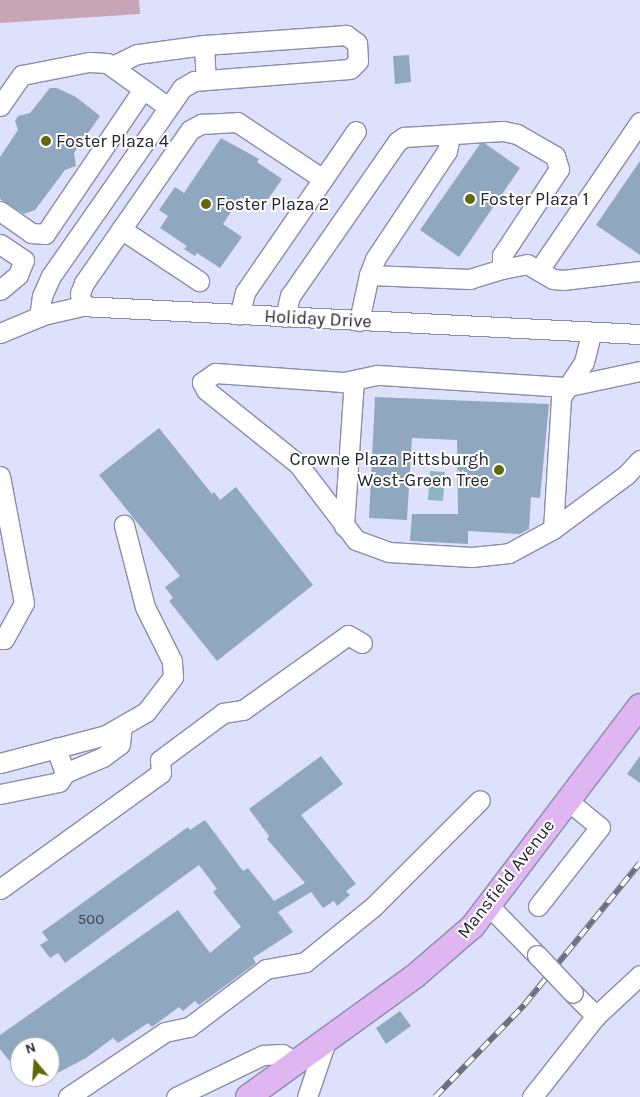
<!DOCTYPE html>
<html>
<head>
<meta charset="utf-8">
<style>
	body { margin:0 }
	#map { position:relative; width:640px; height:1097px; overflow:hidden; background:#dee1fc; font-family:Karla,sans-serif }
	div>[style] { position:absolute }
	.forest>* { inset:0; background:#c8a5b5 }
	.water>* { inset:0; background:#8eb6c0 }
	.building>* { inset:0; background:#8fa8c0 }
	.roads { filter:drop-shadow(1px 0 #8a8cab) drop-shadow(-1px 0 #8a8cab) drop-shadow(0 1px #8a8cab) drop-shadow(0 -1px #8a8cab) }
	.minor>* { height:19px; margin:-9.5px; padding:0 9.5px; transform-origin:9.5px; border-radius:9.5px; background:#fff }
	.major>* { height:24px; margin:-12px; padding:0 12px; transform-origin:12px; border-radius:12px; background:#e0b6f2 }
	.rail>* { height:5.5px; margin-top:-2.75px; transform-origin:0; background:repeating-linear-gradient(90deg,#fff 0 11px,#6d6f81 0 22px); box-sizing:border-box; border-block:1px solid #6d6f81 }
	.bridges { filter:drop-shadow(1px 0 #8a8cab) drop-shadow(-1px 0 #8a8cab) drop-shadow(0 1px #8a8cab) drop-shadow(0 -1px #8a8cab) }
	.minor-bridge>* { height:19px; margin:-9.5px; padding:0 9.5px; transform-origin:9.5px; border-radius:9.5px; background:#fff }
	.dots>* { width:14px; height:14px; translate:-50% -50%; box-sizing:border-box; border:2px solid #fff; border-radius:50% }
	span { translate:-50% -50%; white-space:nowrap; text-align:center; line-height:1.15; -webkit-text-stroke:4px #fff; paint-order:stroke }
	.number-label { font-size:15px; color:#3e4554 }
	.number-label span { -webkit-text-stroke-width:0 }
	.poi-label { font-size:18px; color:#232430 }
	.left { translate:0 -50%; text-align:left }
	.right { translate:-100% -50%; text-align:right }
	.street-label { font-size:18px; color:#232430 }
	.north { position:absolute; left:10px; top:1037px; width:50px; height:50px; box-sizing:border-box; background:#fff; border:1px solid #a7a7ac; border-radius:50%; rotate:342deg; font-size:14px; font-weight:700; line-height:20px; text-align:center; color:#232430 }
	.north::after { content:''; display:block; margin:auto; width:18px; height:22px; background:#626807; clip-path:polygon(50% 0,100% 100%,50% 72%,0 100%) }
</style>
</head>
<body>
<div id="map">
	<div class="forest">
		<i style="clip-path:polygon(0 0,139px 0,140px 14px,0 23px)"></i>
	</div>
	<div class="water">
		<i style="clip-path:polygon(430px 471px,445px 472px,443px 501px,428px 500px)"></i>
	</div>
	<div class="building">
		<i style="clip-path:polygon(409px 55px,411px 82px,395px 84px,393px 56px)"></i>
		<i style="clip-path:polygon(50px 88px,57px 88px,76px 97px,100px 116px,74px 153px,76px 166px,65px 170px,35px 210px,24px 214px,0 199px,0 157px,18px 130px,15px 121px,18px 116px,30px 113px)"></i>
		<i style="clip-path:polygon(221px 138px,259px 159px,257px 162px,282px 179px,260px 211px,241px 197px,223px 224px,242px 237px,220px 268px,197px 253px,195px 256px,184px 249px,187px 246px,160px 228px,168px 216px,159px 210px,175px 187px,184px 193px)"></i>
		<i style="clip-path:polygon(484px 143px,520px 168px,459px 257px,420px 230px,480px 144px)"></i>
		<i style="clip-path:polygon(640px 161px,640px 255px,596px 225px)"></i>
		<i style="clip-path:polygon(375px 397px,549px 404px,540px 498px,531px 497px,529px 529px,520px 534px,468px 531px,468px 544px,410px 541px,412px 514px,458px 514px,457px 440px,412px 438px,407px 520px,369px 518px)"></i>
		<i style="clip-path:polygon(159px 428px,212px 494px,214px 492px,220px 500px,236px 487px,313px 585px,217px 661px,169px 601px,173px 598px,165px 587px,180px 576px,99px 475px)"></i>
		<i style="clip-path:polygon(321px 756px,343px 784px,301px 815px,356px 884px,346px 891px,350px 895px,337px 906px,334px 901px,323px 908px,311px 892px,278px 912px,293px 932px,253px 958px,256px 963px,199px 1005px,195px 1001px,183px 1011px,179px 1007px,152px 1027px,148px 1023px,118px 1043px,113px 1038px,86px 1058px,50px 1077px,50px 1047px,20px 1047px,20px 1074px,0 1049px,0 1035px,178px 910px,210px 953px,241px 927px,213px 892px,217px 889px,199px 865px,65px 963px,58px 953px,50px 958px,40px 945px,48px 940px,42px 932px,188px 827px,190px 830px,205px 820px,243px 871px,248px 868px,274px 901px,305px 883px,267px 839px,269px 836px,249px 809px)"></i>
		<i style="clip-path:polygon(640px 756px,640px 783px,627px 774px)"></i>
		<i style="clip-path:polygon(400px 1011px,411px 1026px,386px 1044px,376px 1028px)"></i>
	</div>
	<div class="roads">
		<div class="minor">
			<i style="left:204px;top:45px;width:35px;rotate:87deg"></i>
			<i style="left:0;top:106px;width:38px;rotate:-55deg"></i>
			<i style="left:22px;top:75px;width:68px;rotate:-11deg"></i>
			<i style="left:89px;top:62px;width:18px;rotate:3deg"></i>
			<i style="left:107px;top:63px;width:75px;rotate:35.8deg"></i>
			<i style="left:323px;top:179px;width:58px;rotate:-55.5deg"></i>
			<i style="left:0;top:211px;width:38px;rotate:35deg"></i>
			<i style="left:31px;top:233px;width:14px;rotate:4deg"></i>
			<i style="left:45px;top:234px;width:175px;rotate:-55.9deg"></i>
			<i style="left:121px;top:229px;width:94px;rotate:33.7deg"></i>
			<i style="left:0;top:244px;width:29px;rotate:34deg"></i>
			<i style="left:24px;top:260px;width:16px;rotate:112deg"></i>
			<i style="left:18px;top:275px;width:23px;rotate:140deg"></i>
			<i style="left:502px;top:269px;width:25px;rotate:-11deg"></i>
			<i style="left:527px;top:264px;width:30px;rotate:30deg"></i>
			<i style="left:553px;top:279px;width:10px;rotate:6deg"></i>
			<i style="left:563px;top:280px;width:78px;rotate:-6.7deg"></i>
			<i style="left:539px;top:270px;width:179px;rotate:-55.7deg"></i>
			<i style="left:369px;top:275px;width:17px;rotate:-69deg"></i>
			<i style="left:375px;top:259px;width:130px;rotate:-56.3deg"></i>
			<i style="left:447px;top:151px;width:16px;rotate:-79deg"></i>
			<i style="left:81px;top:306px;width:13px;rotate:-94deg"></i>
			<i style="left:80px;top:293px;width:11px;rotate:-68deg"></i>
			<i style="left:84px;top:283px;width:186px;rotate:-55.3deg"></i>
			<i style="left:190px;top:130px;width:13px;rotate:-29deg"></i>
			<i style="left:201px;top:124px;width:36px;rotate:-3deg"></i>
			<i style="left:237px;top:122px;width:103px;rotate:33.5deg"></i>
			<i style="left:323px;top:179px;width:137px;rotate:124.6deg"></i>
			<i style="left:245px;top:292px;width:23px;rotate:103deg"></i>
			<i style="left:39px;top:317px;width:21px;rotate:-82deg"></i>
			<i style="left:42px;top:296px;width:22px;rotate:-66deg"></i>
			<i style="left:51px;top:276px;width:229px;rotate:-55.1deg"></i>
			<i style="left:182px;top:88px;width:14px;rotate:-30deg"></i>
			<i style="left:194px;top:81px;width:156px;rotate:-4.4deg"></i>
			<i style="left:350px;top:69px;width:11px;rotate:-45deg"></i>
			<i style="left:358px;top:61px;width:18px;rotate:-93deg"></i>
			<i style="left:357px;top:43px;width:14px;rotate:-144deg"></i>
			<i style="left:346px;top:35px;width:142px;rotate:176deg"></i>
			<i style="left:204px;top:45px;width:68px;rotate:172.3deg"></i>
			<i style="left:137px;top:54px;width:28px;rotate:154deg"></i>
			<i style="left:285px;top:317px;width:22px;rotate:-77deg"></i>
			<i style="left:290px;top:296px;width:188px;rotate:-55.2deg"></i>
			<i style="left:397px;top:142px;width:9px;rotate:-36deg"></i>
			<i style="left:404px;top:137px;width:99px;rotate:-3.5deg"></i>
			<i style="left:503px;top:131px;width:14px;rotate:12deg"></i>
			<i style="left:517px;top:134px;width:44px;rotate:30.1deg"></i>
			<i style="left:555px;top:156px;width:14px;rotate:73deg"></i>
			<i style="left:559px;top:169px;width:103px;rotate:123.5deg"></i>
			<i style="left:502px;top:255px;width:14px;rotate:90deg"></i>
			<i style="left:502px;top:269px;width:34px;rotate:163deg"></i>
			<i style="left:470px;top:279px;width:101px;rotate:-177.7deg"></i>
			<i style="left:369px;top:275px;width:47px;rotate:102.3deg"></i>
			<i style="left:0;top:333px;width:47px;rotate:-22.7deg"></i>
			<i style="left:43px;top:315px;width:39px;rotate:-13deg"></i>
			<i style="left:81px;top:306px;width:560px;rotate:2.87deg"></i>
			<i style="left:640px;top:371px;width:77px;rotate:168deg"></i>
			<i style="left:565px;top:387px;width:188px;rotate:-176.3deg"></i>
			<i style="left:377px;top:375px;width:35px;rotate:168deg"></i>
			<i style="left:343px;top:382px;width:128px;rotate:-176deg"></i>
			<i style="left:215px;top:373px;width:16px;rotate:145deg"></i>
			<i style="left:202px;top:382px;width:9px;rotate:63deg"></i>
			<i style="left:206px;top:390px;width:118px;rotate:38.8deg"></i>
			<i style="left:298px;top:464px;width:96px;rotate:52.7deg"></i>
			<i style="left:356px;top:540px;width:35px;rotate:20deg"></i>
			<i style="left:389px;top:552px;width:83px;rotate:3.4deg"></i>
			<i style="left:472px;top:557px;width:37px;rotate:-6deg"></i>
			<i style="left:509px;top:553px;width:50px;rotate:-28.6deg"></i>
			<i style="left:553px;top:529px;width:91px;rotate:-36.5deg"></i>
			<i style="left:626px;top:475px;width:21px;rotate:-47deg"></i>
			<i style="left:0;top:476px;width:129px;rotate:79.3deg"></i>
			<i style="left:24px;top:603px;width:41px;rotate:119.1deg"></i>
			<i style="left:4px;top:639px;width:4px;rotate:180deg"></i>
			<i style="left:344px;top:526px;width:145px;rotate:-86.1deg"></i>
			<i style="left:553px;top:529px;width:132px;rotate:-86.5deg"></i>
			<i style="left:561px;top:397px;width:42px;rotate:-56.7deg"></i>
			<i style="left:584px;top:362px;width:30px;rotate:-76deg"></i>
			<i style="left:0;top:763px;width:110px;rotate:-14.8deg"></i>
			<i style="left:106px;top:735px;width:46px;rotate:-29.9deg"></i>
			<i style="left:146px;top:712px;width:44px;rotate:-52.4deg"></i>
			<i style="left:173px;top:677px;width:16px;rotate:-94deg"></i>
			<i style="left:172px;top:661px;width:60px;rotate:-116.6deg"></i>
			<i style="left:145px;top:607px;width:85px;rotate:-104.4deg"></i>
			<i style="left:65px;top:773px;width:41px;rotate:-22.8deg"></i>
			<i style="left:103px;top:757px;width:21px;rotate:-37deg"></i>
			<i style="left:120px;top:744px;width:18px;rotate:-84deg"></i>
			<i style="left:0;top:794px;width:60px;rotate:-11.5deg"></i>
			<i style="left:59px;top:782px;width:11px;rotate:-56deg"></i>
			<i style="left:65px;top:773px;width:27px;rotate:-110deg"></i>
			<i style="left:0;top:889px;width:198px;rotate:-35.8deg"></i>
			<i style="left:161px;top:773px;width:13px;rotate:-94deg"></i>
			<i style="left:160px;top:760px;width:79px;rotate:-36.7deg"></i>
			<i style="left:223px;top:713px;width:20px;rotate:-9deg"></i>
			<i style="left:243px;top:710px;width:129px;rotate:-35.5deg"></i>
			<i style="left:348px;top:635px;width:16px;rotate:30deg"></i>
			<i style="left:489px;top:906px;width:69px;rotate:45.6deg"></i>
			<i style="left:538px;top:906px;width:100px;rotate:-51.9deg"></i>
			<i style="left:600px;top:827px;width:41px;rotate:-140.9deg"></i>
			<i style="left:573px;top:993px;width:33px;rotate:45deg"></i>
			<i style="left:68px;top:1097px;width:117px;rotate:-33.8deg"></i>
			<i style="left:165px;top:1032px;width:25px;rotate:-12deg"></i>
			<i style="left:189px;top:1027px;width:96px;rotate:-37deg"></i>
			<i style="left:266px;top:969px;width:40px;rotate:-10deg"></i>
			<i style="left:305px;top:962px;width:87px;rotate:-39deg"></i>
			<i style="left:373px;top:907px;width:151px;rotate:-45deg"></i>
			<i style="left:176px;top:1097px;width:97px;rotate:-25.8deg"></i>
			<i style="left:263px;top:1055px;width:19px;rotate:-3deg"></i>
			<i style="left:282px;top:1054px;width:16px;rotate:30deg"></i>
			<i style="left:307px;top:1097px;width:59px;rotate:-71.3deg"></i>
			<i style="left:532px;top:1097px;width:103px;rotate:-51.7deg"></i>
			<i style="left:596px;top:1016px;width:60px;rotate:-43deg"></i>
		</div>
		<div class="major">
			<i style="left:248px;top:1097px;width:205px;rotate:-35.9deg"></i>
			<i style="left:414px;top:977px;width:78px;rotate:-40.8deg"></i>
			<i style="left:473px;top:926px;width:276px;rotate:-52.8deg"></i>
		</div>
	</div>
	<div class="rail">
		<i style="left:435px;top:1097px;width:128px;rotate:-45.9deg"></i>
		<i style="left:524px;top:1005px;width:183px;rotate:-50.8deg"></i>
	</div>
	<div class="bridges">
		<div class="minor-bridge">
			<i style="left:537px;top:955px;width:52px;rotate:46.5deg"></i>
		</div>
	</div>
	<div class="dots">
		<i style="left:46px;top:141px;background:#626807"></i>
		<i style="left:470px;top:199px;background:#626807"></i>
		<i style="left:206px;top:204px;background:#626807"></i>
		<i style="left:499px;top:470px;background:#626807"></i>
	</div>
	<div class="number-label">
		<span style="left:91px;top:920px">500</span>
	</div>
	<div class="poi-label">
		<span class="left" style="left:56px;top:141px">Foster Plaza 4</span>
		<span class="left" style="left:480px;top:199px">Foster Plaza 1</span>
		<span class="left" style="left:216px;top:204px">Foster Plaza 2</span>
		<span class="right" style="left:489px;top:470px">Crowne Plaza Pittsburgh<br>West-Green Tree</span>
	</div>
	<div class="street-label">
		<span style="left:318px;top:319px;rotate:3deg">Holiday Drive</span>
		<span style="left:506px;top:879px;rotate:-52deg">Mansfield Avenue</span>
	</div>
	<div class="north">N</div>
</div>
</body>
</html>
